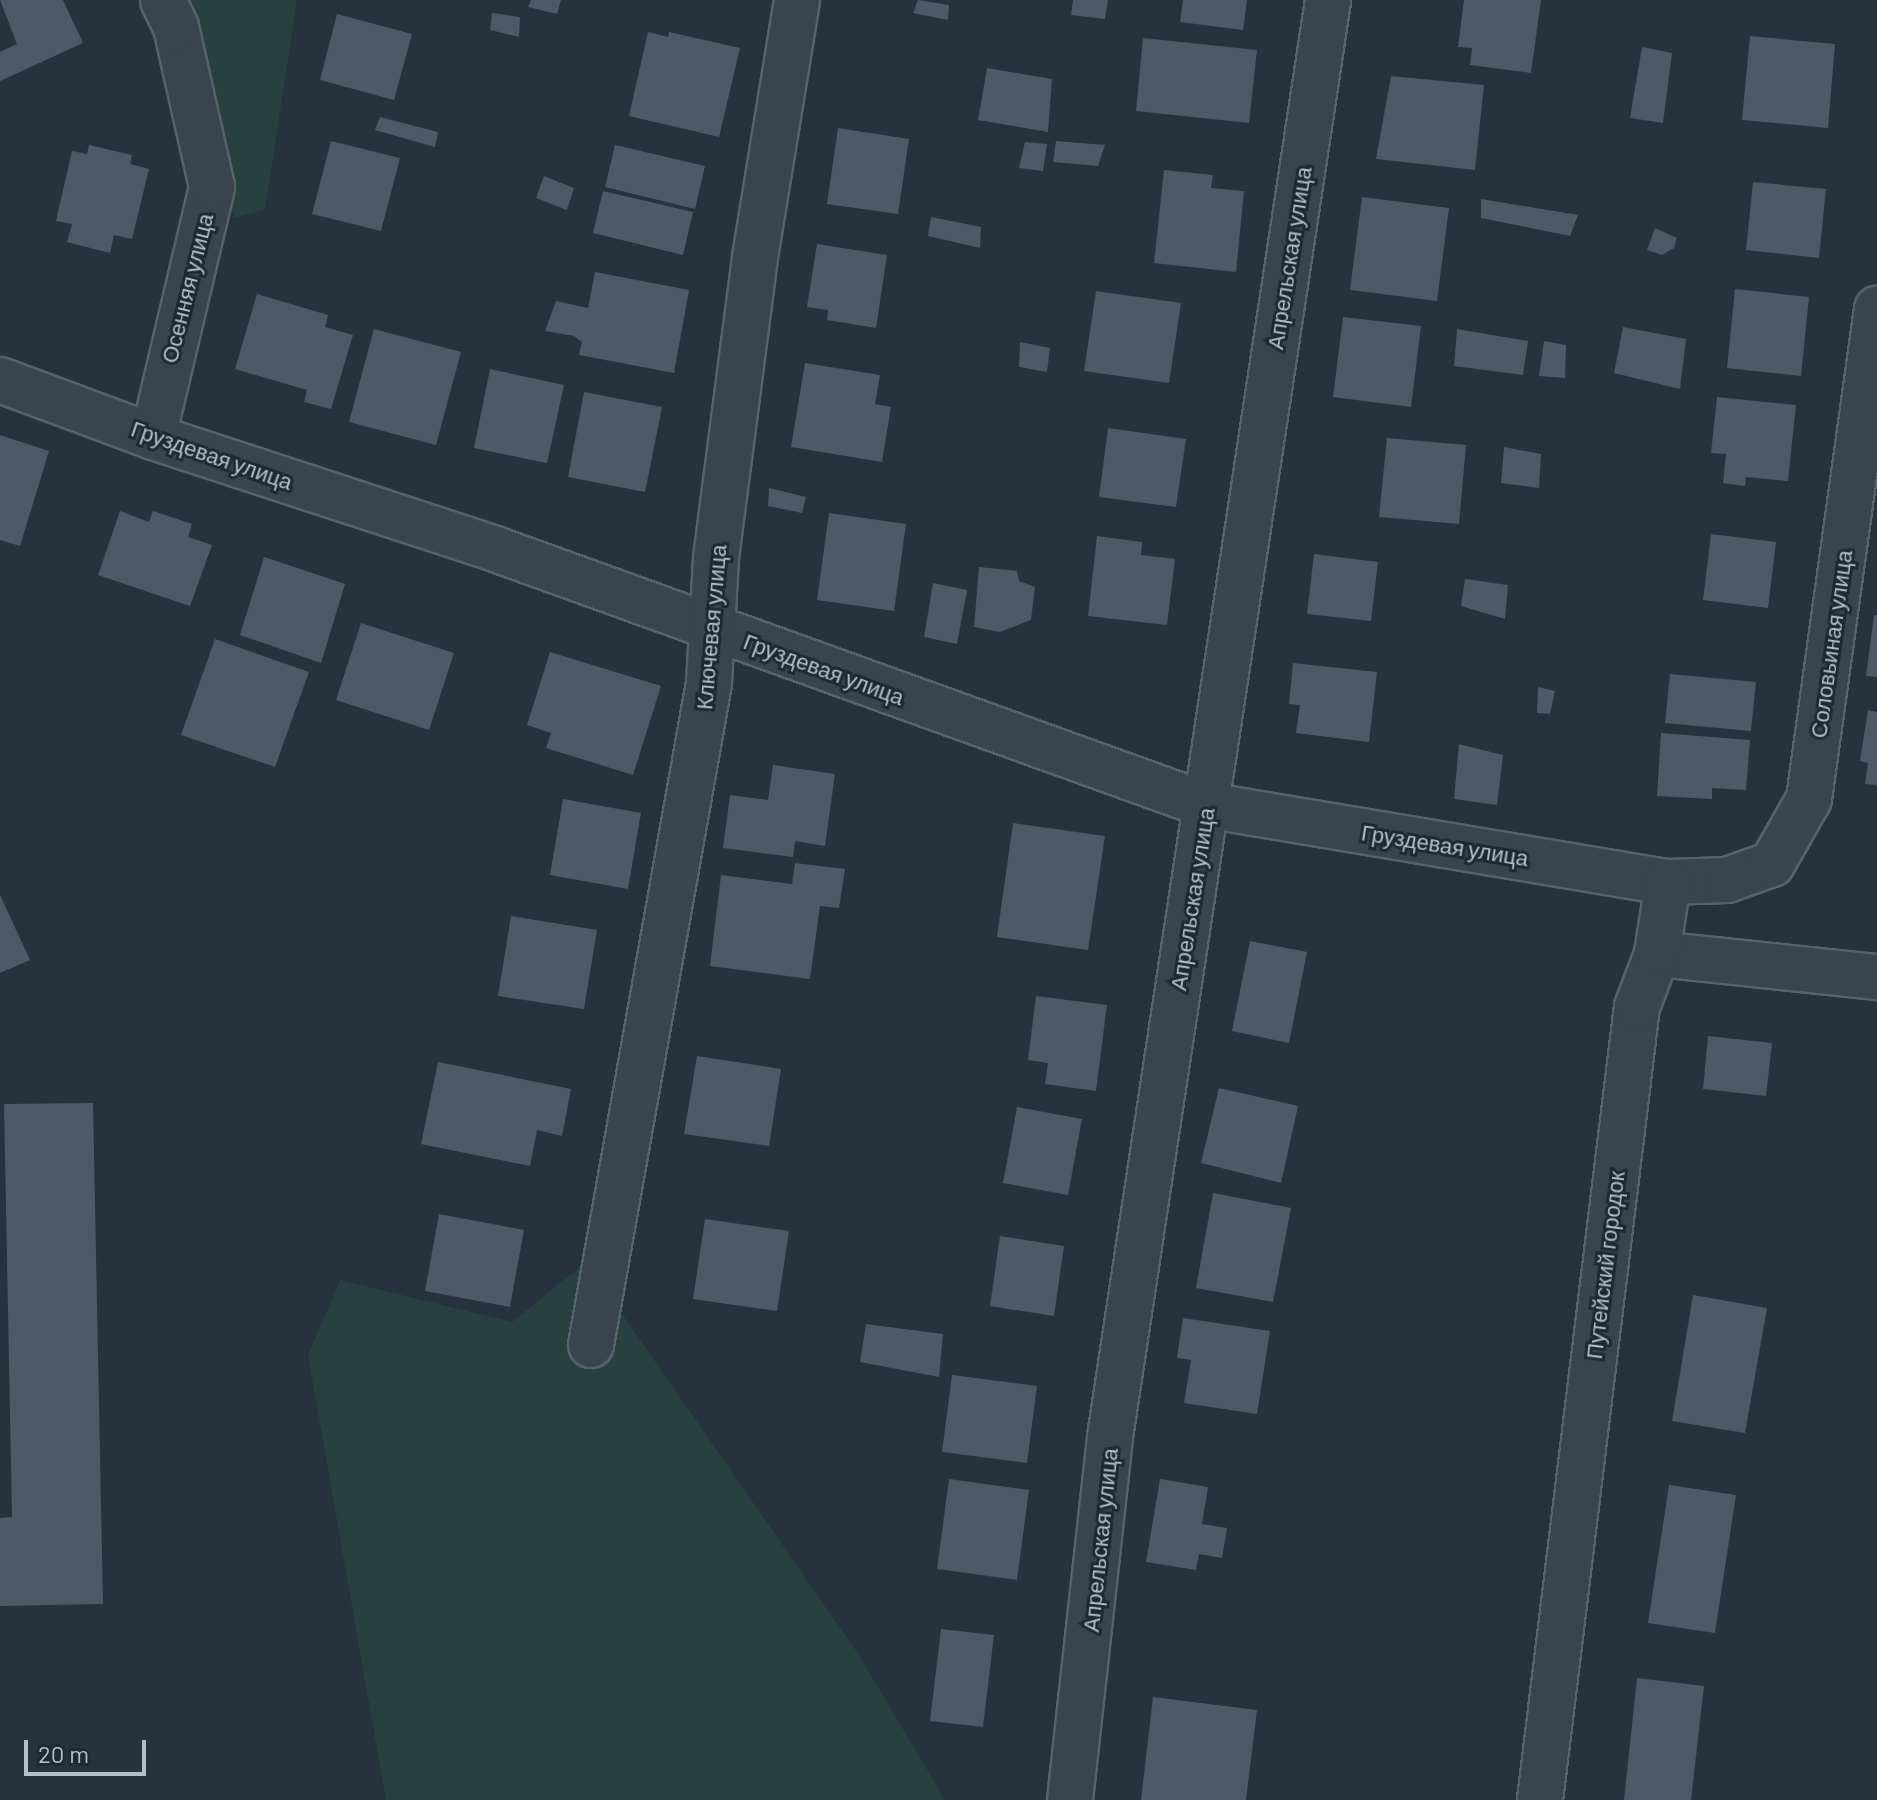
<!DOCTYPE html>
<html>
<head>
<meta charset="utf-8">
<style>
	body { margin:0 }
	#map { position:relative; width:1877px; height:1800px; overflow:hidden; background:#26323e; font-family:Barlow,sans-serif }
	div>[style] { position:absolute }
	.green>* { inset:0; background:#294040 }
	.building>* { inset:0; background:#4c5967 }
	.roads { filter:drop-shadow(2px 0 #58626c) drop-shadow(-2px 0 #58626c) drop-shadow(0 2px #58626c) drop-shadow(0 -2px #58626c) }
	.street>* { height:44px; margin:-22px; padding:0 22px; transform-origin:22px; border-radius:22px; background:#3a444e }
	span { translate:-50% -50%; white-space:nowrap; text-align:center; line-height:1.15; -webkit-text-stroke:6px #1f2934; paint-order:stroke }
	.street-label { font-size:22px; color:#b6bfc9 }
	.scale { position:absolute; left:24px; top:1740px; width:122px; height:36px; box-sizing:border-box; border:4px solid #b6bfc9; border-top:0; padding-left:10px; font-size:24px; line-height:28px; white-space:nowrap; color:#b6bfc9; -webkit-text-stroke:6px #1f2934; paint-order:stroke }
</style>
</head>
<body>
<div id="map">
	<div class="green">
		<i style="clip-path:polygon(180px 0,297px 0,265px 210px,234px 218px)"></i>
		<i style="clip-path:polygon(586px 1262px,859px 1655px,945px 1800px,386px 1800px,308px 1355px,340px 1280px,512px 1322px)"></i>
	</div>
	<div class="building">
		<i style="clip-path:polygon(0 0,63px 0,83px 43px,0 81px,0 52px,17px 44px)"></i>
		<i style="clip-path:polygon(531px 0,561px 0,557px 14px,528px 7px)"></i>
		<i style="clip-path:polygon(918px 0,949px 5px,948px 20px,913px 13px)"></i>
		<i style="clip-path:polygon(1073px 0,1108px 0,1105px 19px,1071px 15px)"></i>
		<i style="clip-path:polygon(1183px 0,1247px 0,1243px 30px,1180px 22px)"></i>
		<i style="clip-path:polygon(1464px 0,1541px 0,1531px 73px,1470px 65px,1472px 48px,1458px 47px)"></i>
		<i style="clip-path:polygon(492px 13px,520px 17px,519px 37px,490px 30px)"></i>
		<i style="clip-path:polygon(337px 14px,412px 34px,394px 100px,320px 80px)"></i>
		<i style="clip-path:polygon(648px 32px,668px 37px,669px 32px,740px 48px,719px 137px,629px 116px)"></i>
		<i style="clip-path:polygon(1750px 36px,1835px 44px,1828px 128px,1742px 120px)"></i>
		<i style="clip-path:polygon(1143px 38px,1257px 50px,1249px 123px,1136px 111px)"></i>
		<i style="clip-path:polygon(1642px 47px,1672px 53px,1663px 123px,1630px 118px)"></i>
		<i style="clip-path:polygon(987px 68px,1052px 79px,1048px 132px,978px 120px)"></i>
		<i style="clip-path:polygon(1391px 76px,1484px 85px,1475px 170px,1376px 159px)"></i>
		<i style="clip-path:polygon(380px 117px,438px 132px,435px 147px,375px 130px)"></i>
		<i style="clip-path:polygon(838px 128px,909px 139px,898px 214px,827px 204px)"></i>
		<i style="clip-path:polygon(331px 141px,400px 158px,381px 231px,312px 214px)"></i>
		<i style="clip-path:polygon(1056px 141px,1105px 145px,1098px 166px,1053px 162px)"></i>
		<i style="clip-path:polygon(1025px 142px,1047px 144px,1043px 171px,1019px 168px)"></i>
		<i style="clip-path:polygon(89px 145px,132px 155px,130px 164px,149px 169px,132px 239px,114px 235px,110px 253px,67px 242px,72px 224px,56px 221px,72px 151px,87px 154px)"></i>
		<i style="clip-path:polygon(615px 145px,705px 166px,695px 209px,605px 187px)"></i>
		<i style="clip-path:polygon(1164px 170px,1213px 175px,1211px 188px,1244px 191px,1236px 272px,1154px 263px)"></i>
		<i style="clip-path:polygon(544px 176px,574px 188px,567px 210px,536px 198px)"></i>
		<i style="clip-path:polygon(1753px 182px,1826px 189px,1819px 258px,1746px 250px)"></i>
		<i style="clip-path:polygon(603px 191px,693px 212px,683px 255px,593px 233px)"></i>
		<i style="clip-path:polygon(1362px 197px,1449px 208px,1437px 301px,1350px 290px)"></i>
		<i style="clip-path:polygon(1481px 199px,1578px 215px,1570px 236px,1481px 218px)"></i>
		<i style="clip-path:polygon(931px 217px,981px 227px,980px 248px,928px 236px)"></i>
		<i style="clip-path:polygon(1655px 228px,1677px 238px,1674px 248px,1662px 255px,1647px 250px)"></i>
		<i style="clip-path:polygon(817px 244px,887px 255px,876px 328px,827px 320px,828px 310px,807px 307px)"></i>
		<i style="clip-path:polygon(595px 272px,689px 290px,674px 373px,579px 355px,582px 342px,574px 336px,545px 331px,556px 301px,588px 308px)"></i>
		<i style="clip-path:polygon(1735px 289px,1809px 297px,1801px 376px,1727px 368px)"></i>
		<i style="clip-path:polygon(1096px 291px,1181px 303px,1169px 383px,1084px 371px)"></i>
		<i style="clip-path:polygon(257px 294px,328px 315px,325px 327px,353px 335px,331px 409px,304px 402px,307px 390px,235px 369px)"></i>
		<i style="clip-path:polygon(1343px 317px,1421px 326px,1411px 407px,1333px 397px)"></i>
		<i style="clip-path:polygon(1623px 327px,1686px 339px,1680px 389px,1614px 373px)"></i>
		<i style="clip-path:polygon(374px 329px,461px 352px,436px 445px,349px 422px)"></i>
		<i style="clip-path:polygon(1457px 329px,1528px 341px,1523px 375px,1454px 366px)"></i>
		<i style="clip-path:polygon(1544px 341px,1566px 345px,1565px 378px,1539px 376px)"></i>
		<i style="clip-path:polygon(1020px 342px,1050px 348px,1047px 372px,1019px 367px)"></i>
		<i style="clip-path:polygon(805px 363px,880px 375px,875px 404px,891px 407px,882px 462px,791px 447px)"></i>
		<i style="clip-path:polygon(490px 369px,564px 385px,547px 463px,474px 448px)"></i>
		<i style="clip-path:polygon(584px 392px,662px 407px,645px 492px,568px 477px)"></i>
		<i style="clip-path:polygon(1717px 397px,1796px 405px,1788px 481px,1746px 477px,1745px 486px,1723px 483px,1726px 454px,1711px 453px)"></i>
		<i style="clip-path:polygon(1108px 428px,1186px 439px,1176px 507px,1099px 497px)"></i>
		<i style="clip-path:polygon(0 435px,49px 451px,20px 546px,0 540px)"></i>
		<i style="clip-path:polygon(1387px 438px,1466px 445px,1459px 524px,1379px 517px)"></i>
		<i style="clip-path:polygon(1504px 447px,1541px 454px,1539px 488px,1501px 483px)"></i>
		<i style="clip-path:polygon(769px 488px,806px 497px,802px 513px,768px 506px)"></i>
		<i style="clip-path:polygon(120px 511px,149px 522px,153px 511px,192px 524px,188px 537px,212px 545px,190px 606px,98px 575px)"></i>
		<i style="clip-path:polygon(829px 513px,906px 524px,894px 611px,817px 600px)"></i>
		<i style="clip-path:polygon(1711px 534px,1776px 542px,1768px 608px,1703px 600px)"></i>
		<i style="clip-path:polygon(1097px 536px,1142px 542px,1141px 555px,1175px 559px,1167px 625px,1088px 616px)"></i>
		<i style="clip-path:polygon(1314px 554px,1378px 562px,1371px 621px,1307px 614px)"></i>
		<i style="clip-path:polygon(264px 557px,345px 584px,321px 663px,240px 635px)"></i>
		<i style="clip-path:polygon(979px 567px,1017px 571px,1019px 581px,1035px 587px,1031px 620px,1000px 632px,974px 627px)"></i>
		<i style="clip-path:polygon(1465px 579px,1508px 585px,1505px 619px,1461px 606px)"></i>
		<i style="clip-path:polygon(933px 583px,967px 590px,957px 644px,924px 637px)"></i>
		<i style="clip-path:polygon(1874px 615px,1877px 615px,1877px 677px,1866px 676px)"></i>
		<i style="clip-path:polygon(361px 623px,454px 653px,429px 730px,336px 700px)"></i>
		<i style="clip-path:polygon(215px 639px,309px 672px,275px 767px,181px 735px)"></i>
		<i style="clip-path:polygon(550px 652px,661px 686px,633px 775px,546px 748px,551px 733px,527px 725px)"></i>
		<i style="clip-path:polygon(1293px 663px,1377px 672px,1369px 742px,1296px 733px,1300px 705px,1289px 704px)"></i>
		<i style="clip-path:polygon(1670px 674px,1756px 682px,1751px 731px,1665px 723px)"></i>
		<i style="clip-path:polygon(1538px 687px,1555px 691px,1550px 714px,1537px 713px)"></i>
		<i style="clip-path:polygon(1868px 710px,1877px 712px,1877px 785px,1865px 784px,1868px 763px,1860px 761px)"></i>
		<i style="clip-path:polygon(1661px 733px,1750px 740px,1746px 790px,1712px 788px,1712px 799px,1657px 796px)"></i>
		<i style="clip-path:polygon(1459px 744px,1503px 755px,1497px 805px,1454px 799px)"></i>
		<i style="clip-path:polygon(773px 765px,835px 774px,825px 846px,795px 841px,793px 857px,723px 848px,730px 795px,768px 800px)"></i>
		<i style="clip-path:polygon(563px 799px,641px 813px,628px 889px,550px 875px)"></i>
		<i style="clip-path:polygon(1013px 823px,1105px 836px,1088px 950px,997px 937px)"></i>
		<i style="clip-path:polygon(795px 863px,845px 869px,839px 908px,820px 906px,810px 979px,710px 966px,721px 875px,792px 884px)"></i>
		<i style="clip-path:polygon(0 895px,30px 960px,0 973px)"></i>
		<i style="clip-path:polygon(511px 916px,597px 930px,584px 1009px,498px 996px)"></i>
		<i style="clip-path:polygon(1250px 941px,1307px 952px,1289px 1043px,1232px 1031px)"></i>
		<i style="clip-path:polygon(1036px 996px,1107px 1005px,1096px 1091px,1045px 1084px,1048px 1063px,1028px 1060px)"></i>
		<i style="clip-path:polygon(1708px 1036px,1772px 1043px,1766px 1096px,1703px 1089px)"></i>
		<i style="clip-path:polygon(697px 1056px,781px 1069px,769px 1146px,684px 1134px)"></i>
		<i style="clip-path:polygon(438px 1062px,571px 1089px,562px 1136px,537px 1130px,530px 1166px,421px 1144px)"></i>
		<i style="clip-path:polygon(1219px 1088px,1298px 1106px,1281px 1183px,1201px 1163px)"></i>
		<i style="clip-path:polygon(93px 1103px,103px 1604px,0 1606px,0 1518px,12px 1517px,4px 1104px)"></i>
		<i style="clip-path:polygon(1017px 1107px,1082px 1119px,1068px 1195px,1003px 1183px)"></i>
		<i style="clip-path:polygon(1213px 1193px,1291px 1208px,1273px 1302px,1196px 1288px)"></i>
		<i style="clip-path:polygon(439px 1214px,524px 1230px,510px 1307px,425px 1291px)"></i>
		<i style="clip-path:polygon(705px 1219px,789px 1231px,777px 1311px,693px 1299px)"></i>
		<i style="clip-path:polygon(1000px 1236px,1064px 1246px,1054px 1316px,990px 1306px)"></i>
		<i style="clip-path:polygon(1693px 1295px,1767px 1308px,1745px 1433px,1672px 1421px)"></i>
		<i style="clip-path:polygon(1183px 1318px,1270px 1331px,1257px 1414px,1184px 1403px,1191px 1360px,1177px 1358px)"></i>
		<i style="clip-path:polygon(866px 1324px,943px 1334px,939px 1377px,860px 1362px)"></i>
		<i style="clip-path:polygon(952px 1375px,1037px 1386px,1027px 1463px,942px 1452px)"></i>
		<i style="clip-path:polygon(949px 1479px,1029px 1490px,1017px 1580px,937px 1569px)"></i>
		<i style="clip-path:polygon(1160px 1479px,1208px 1487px,1202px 1524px,1227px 1528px,1222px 1558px,1199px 1554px,1196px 1570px,1146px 1562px)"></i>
		<i style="clip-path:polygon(1669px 1485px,1736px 1495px,1715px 1633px,1648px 1623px)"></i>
		<i style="clip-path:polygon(941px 1629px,994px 1635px,983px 1727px,930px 1721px)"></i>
		<i style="clip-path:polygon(1637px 1678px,1704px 1686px,1691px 1800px,1624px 1800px)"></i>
		<i style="clip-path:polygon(1153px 1697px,1257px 1710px,1246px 1800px,1141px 1800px)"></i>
	</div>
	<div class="roads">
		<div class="street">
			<i style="left:0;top:380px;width:163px;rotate:20.4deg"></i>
			<i style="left:153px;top:437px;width:360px;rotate:18.1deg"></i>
			<i style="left:495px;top:549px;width:756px;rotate:19.8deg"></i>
			<i style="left:1206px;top:805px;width:468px;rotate:9.5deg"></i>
			<i style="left:1668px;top:882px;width:59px;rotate:-1.9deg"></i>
			<i style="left:1727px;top:880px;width:48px;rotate:-19.6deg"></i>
			<i style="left:1772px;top:864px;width:75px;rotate:-60.4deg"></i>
			<i style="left:1809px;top:799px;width:495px;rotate:-82.1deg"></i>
			<i style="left:153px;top:437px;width:257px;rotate:-76.7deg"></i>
			<i style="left:212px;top:187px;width:164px;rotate:-102.7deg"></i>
			<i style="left:176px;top:27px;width:30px;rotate:-116deg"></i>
			<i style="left:1657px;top:954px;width:221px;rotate:6deg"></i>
			<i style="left:591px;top:1345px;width:672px;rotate:-79.89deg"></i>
			<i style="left:709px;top:683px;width:125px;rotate:-86.8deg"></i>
			<i style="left:716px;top:558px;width:304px;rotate:-82.6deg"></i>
			<i style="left:755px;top:257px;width:260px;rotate:-80.7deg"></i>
			<i style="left:1070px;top:1800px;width:365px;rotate:-83.7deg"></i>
			<i style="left:1110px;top:1437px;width:1453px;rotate:-81.37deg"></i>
			<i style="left:1540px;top:1800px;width:799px;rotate:-83.03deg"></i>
			<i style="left:1637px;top:1007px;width:57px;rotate:-69.3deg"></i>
			<i style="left:1657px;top:954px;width:73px;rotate:-81.3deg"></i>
		</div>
	</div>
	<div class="street-label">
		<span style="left:1289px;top:258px;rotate:-81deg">Апрельская улица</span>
		<span style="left:187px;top:288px;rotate:-76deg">Осенняя улица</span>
		<span style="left:212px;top:455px;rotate:19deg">Груздевая улица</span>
		<span style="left:711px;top:627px;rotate:-85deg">Ключевая улица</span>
		<span style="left:1831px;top:644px;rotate:-82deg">Соловьиная улица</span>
		<span style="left:824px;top:669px;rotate:20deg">Груздевая улица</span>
		<span style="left:1445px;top:845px;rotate:9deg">Груздевая улица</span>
		<span style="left:1192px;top:899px;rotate:-81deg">Апрельская улица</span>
		<span style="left:1605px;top:1265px;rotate:-83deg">Путейский городок</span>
		<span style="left:1100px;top:1540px;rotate:-84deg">Апрельская улица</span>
	</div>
	<div class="scale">20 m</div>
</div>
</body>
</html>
